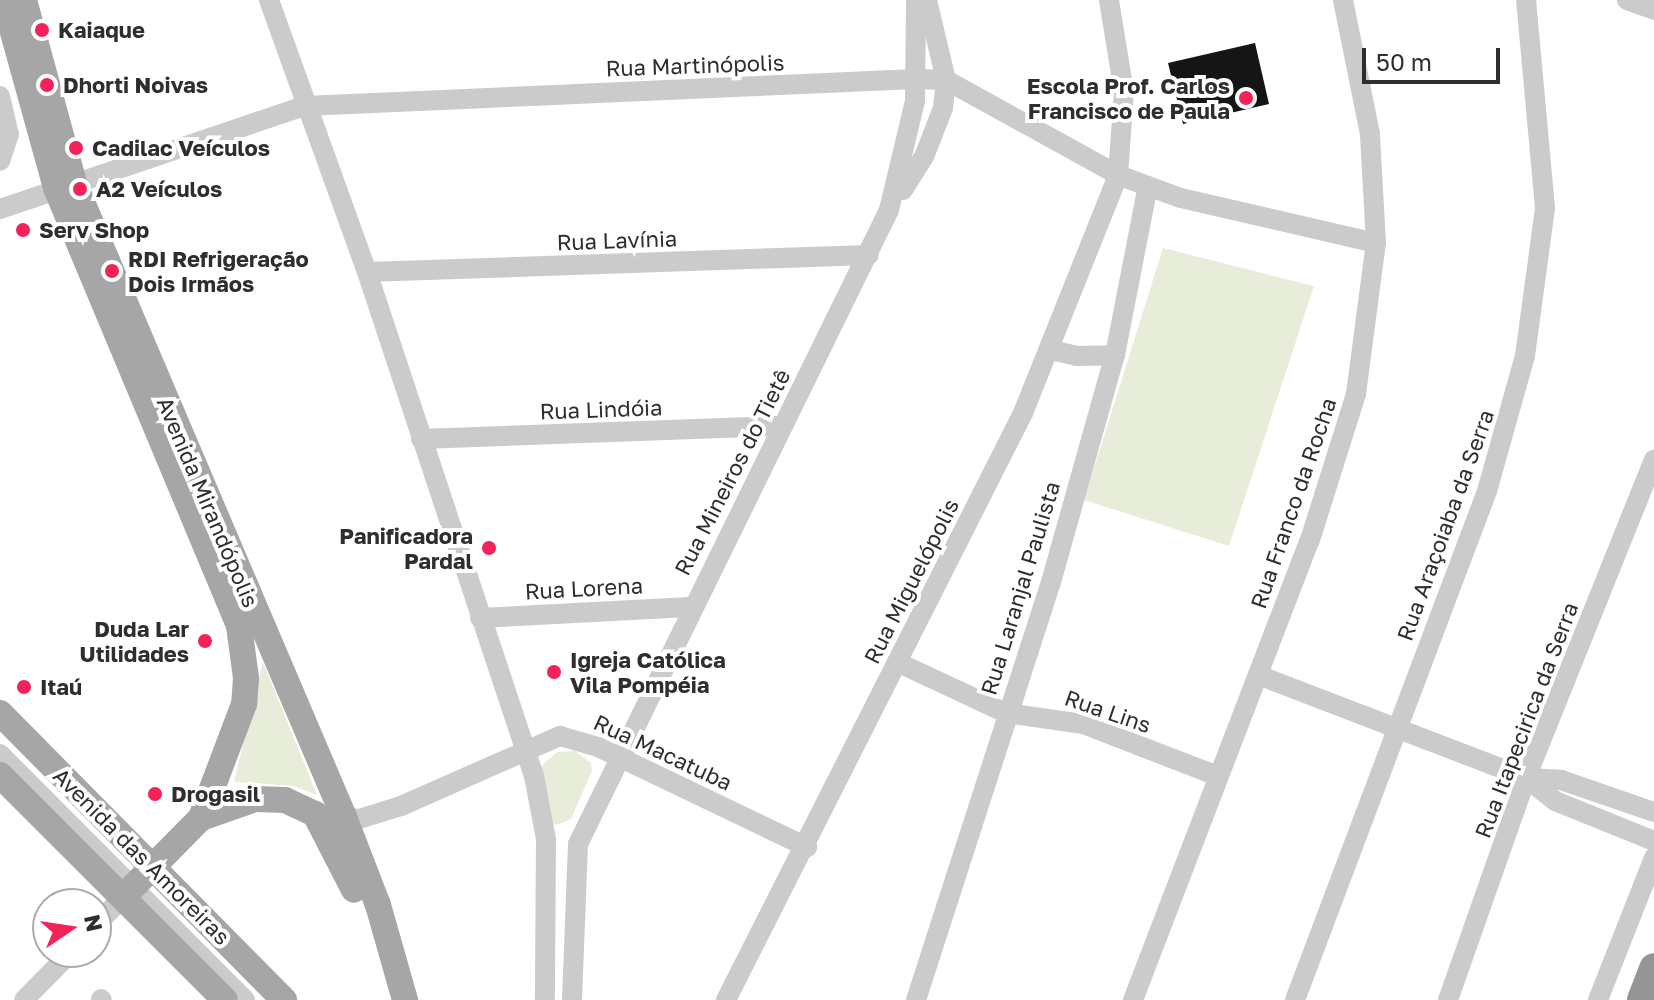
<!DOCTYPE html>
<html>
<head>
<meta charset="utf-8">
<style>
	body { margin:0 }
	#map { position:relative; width:1654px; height:1000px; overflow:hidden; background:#fff; font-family:"Golos Text",sans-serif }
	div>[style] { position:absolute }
	.green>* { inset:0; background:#e8edda }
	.building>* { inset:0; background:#151515 }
	.minor>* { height:20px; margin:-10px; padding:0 10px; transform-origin:10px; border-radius:10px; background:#cbcbcb }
	.major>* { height:26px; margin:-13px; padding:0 13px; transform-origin:13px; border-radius:13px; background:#a6a6a6 }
	.highway>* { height:30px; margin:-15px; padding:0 15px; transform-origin:15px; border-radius:15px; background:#959595 }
	.dots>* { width:22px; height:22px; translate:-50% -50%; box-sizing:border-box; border:4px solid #fff; border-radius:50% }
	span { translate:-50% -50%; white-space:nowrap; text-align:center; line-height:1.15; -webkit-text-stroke:8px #fff; paint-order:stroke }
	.poi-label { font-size:22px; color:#2e2e2e; font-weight:700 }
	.left { translate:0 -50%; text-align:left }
	.right { translate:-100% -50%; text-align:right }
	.street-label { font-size:22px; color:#2e2e2e }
	.north { position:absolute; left:32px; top:888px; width:80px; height:80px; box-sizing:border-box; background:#fff; border:2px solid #ababab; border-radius:50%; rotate:77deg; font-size:22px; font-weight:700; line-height:32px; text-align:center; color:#2e2e2e }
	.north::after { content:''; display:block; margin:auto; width:28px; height:36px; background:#f32259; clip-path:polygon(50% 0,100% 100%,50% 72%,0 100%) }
	.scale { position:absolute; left:1362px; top:48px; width:138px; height:36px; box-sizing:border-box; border:4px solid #2e2e2e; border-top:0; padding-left:10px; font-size:24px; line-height:28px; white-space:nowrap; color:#2e2e2e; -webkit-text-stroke:6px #fff; paint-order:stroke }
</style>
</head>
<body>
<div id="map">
	<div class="green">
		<i style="clip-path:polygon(1163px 248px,1314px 286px,1229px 546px,1084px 500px)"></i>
		<i style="clip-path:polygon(263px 662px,317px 795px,294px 786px,234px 782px)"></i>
		<i style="clip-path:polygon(575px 751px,591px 763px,592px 771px,571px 819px,556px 825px,550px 820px,537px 770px,557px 752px)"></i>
	</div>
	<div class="building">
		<i style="clip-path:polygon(1255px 43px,1269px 104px,1183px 124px,1168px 63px)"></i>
	</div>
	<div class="minor">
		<i style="left:269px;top:0;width:289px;rotate:70.2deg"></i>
		<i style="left:367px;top:272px;width:531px;rotate:71.67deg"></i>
		<i style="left:534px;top:776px;width:64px;rotate:79.2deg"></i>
		<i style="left:546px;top:839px;width:161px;rotate:90.4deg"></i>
		<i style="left:1627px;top:0;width:29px;rotate:20deg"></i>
		<i style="left:0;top:96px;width:39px;rotate:77deg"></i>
		<i style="left:9px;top:134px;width:28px;rotate:108deg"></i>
		<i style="left:903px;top:190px;width:39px;rotate:-58deg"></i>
		<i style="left:924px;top:157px;width:53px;rotate:-68.8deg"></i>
		<i style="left:943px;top:108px;width:28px;rotate:-84deg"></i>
		<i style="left:946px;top:80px;width:82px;rotate:-103.4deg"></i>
		<i style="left:0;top:209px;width:322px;rotate:-18.7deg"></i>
		<i style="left:305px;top:106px;width:612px;rotate:-2.53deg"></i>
		<i style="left:916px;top:79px;width:30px;rotate:2deg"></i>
		<i style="left:946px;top:80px;width:196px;rotate:28.9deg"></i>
		<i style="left:1118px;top:175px;width:67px;rotate:20.1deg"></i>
		<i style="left:1181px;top:198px;width:200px;rotate:13deg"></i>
		<i style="left:367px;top:272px;width:502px;rotate:-1.94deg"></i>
		<i style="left:1051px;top:350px;width:26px;rotate:13deg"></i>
		<i style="left:1076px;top:356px;width:39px;rotate:-1deg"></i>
		<i style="left:421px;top:439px;width:362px;rotate:-2.1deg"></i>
		<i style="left:480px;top:618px;width:210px;rotate:-3deg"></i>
		<i style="left:897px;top:662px;width:120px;rotate:25.1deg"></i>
		<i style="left:1006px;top:713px;width:78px;rotate:8.1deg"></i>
		<i style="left:1083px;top:724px;width:142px;rotate:21.1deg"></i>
		<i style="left:1258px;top:675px;width:287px;rotate:21deg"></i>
		<i style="left:1526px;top:778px;width:35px;rotate:3deg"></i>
		<i style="left:1561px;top:780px;width:98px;rotate:19deg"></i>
		<i style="left:0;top:754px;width:347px;rotate:45.1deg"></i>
		<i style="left:1526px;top:778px;width:37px;rotate:38deg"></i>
		<i style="left:1555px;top:801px;width:107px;rotate:22deg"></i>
		<i style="left:331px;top:816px;width:28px;rotate:6deg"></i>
		<i style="left:359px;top:819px;width:44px;rotate:-17.2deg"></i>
		<i style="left:401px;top:806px;width:174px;rotate:-23.8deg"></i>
		<i style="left:560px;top:736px;width:40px;rotate:16deg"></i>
		<i style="left:598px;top:747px;width:232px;rotate:25.6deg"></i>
		<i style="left:96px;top:925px;width:39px;rotate:-46deg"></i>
		<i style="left:101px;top:999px;width:1px;rotate:45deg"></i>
		<i style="left:24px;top:1000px;width:67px;rotate:-45.6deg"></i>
		<i style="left:572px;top:1000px;width:156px;rotate:-87.8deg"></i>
		<i style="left:578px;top:844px;width:706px;rotate:-63.87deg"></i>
		<i style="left:889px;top:210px;width:112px;rotate:-76.6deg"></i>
		<i style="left:915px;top:101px;width:101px;rotate:-89.4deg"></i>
		<i style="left:726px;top:1000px;width:658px;rotate:-63.16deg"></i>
		<i style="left:1023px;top:413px;width:256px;rotate:-68.2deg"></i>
		<i style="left:1118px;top:175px;width:83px;rotate:-85.9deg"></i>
		<i style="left:1124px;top:92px;width:93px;rotate:-99.3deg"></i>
		<i style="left:916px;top:1000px;width:439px;rotate:-72.1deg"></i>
		<i style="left:1051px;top:582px;width:236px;rotate:-74.3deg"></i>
		<i style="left:1115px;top:355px;width:172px;rotate:-79deg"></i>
		<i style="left:1133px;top:1000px;width:493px;rotate:-69deg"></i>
		<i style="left:1310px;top:540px;width:153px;rotate:-72.5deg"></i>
		<i style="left:1356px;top:394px;width:152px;rotate:-82.5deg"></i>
		<i style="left:1376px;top:243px;width:109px;rotate:-93.2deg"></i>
		<i style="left:1370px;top:134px;width:137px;rotate:-101.4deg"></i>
		<i style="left:1295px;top:1000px;width:544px;rotate:-69.33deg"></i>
		<i style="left:1487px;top:491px;width:140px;rotate:-74.3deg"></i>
		<i style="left:1525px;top:356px;width:149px;rotate:-82.3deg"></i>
		<i style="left:1545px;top:208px;width:209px;rotate:-95.2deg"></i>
		<i style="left:1448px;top:1000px;width:235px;rotate:-70.6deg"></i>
		<i style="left:1526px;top:778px;width:343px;rotate:-68.1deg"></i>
		<i style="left:1598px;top:1000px;width:153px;rotate:-68.5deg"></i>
	</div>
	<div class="major">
		<i style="left:4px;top:0;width:195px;rotate:74.5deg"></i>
		<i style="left:56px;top:188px;width:475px;rotate:67.3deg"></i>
		<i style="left:239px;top:626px;width:52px;rotate:82.3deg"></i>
		<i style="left:246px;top:678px;width:26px;rotate:94deg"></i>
		<i style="left:244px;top:704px;width:122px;rotate:110.7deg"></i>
		<i style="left:24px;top:0;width:190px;rotate:74.7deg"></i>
		<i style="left:74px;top:183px;width:689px;rotate:66.93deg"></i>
		<i style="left:344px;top:817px;width:94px;rotate:68.9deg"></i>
		<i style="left:378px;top:905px;width:99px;rotate:74.1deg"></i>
		<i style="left:0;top:713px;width:404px;rotate:45.3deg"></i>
		<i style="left:0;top:775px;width:318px;rotate:45deg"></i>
		<i style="left:123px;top:897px;width:111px;rotate:-45.4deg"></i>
		<i style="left:201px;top:818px;width:57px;rotate:-19.4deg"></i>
		<i style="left:255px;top:799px;width:30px;rotate:2deg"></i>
		<i style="left:285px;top:800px;width:33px;rotate:25deg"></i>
		<i style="left:315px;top:814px;width:85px;rotate:62.8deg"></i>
	</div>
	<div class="highway">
		<i style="left:1642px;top:1000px;width:34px;rotate:-69deg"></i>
	</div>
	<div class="dots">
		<i style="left:42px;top:30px;background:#f32259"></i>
		<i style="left:47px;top:85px;background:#f32259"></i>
		<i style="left:1246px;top:98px;background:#f32259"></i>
		<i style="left:76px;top:148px;background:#f32259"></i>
		<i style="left:80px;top:189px;background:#f32259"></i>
		<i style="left:23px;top:230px;background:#f32259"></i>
		<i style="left:112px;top:271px;background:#f32259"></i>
		<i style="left:489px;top:548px;background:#f32259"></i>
		<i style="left:205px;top:641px;background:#f32259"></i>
		<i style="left:554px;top:672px;background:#f32259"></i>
		<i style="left:24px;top:687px;background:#f32259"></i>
		<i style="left:155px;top:794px;background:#f32259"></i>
	</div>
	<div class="poi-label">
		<span class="left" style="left:58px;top:30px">Kaiaque</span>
		<span class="left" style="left:63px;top:85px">Dhorti Noivas</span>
		<span class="right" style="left:1230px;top:98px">Escola Prof. Carlos<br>Francisco de Paula</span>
		<span class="left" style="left:92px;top:148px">Cadilac Veículos</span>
		<span class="left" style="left:96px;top:189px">A2 Veículos</span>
		<span class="left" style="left:39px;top:230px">Serv Shop</span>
		<span class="left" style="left:128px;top:271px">RDI Refrigeração<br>Dois Irmãos</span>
		<span class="right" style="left:473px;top:548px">Panificadora<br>Pardal</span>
		<span class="right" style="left:189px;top:641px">Duda Lar<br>Utilidades</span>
		<span class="left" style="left:570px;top:672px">Igreja Católica<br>Vila Pompéia</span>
		<span class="left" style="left:40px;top:687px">Itaú</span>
		<span class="left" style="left:171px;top:794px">Drogasil</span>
	</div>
	<div class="street-label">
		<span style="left:695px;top:65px;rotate:-2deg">Rua Martinópolis</span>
		<span style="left:617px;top:240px;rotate:-2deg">Rua Lavínia</span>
		<span style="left:601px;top:409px;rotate:-2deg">Rua Lindóia</span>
		<span style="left:732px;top:472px;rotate:-63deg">Rua Mineiros do Tietê</span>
		<span style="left:208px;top:502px;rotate:67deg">Avenida Mirandópolis</span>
		<span style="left:1293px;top:503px;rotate:-71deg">Rua Franco da Rocha</span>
		<span style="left:1445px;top:525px;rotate:-70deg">Rua Araçoiaba da Serra</span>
		<span style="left:911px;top:581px;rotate:-63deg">Rua Miguelópolis</span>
		<span style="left:584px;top:588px;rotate:-3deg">Rua Lorena</span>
		<span style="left:1020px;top:588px;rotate:-73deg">Rua Laranjal Paulista</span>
		<span style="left:1108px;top:711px;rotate:19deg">Rua Lins</span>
		<span style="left:1526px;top:720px;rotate:-69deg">Rua Itapecirica da Serra</span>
		<span style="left:663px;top:752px;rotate:25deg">Rua Macatuba</span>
		<span style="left:142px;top:856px;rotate:45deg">Avenida das Amoreiras</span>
	</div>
	<div class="north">N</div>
	<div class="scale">50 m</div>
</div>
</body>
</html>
